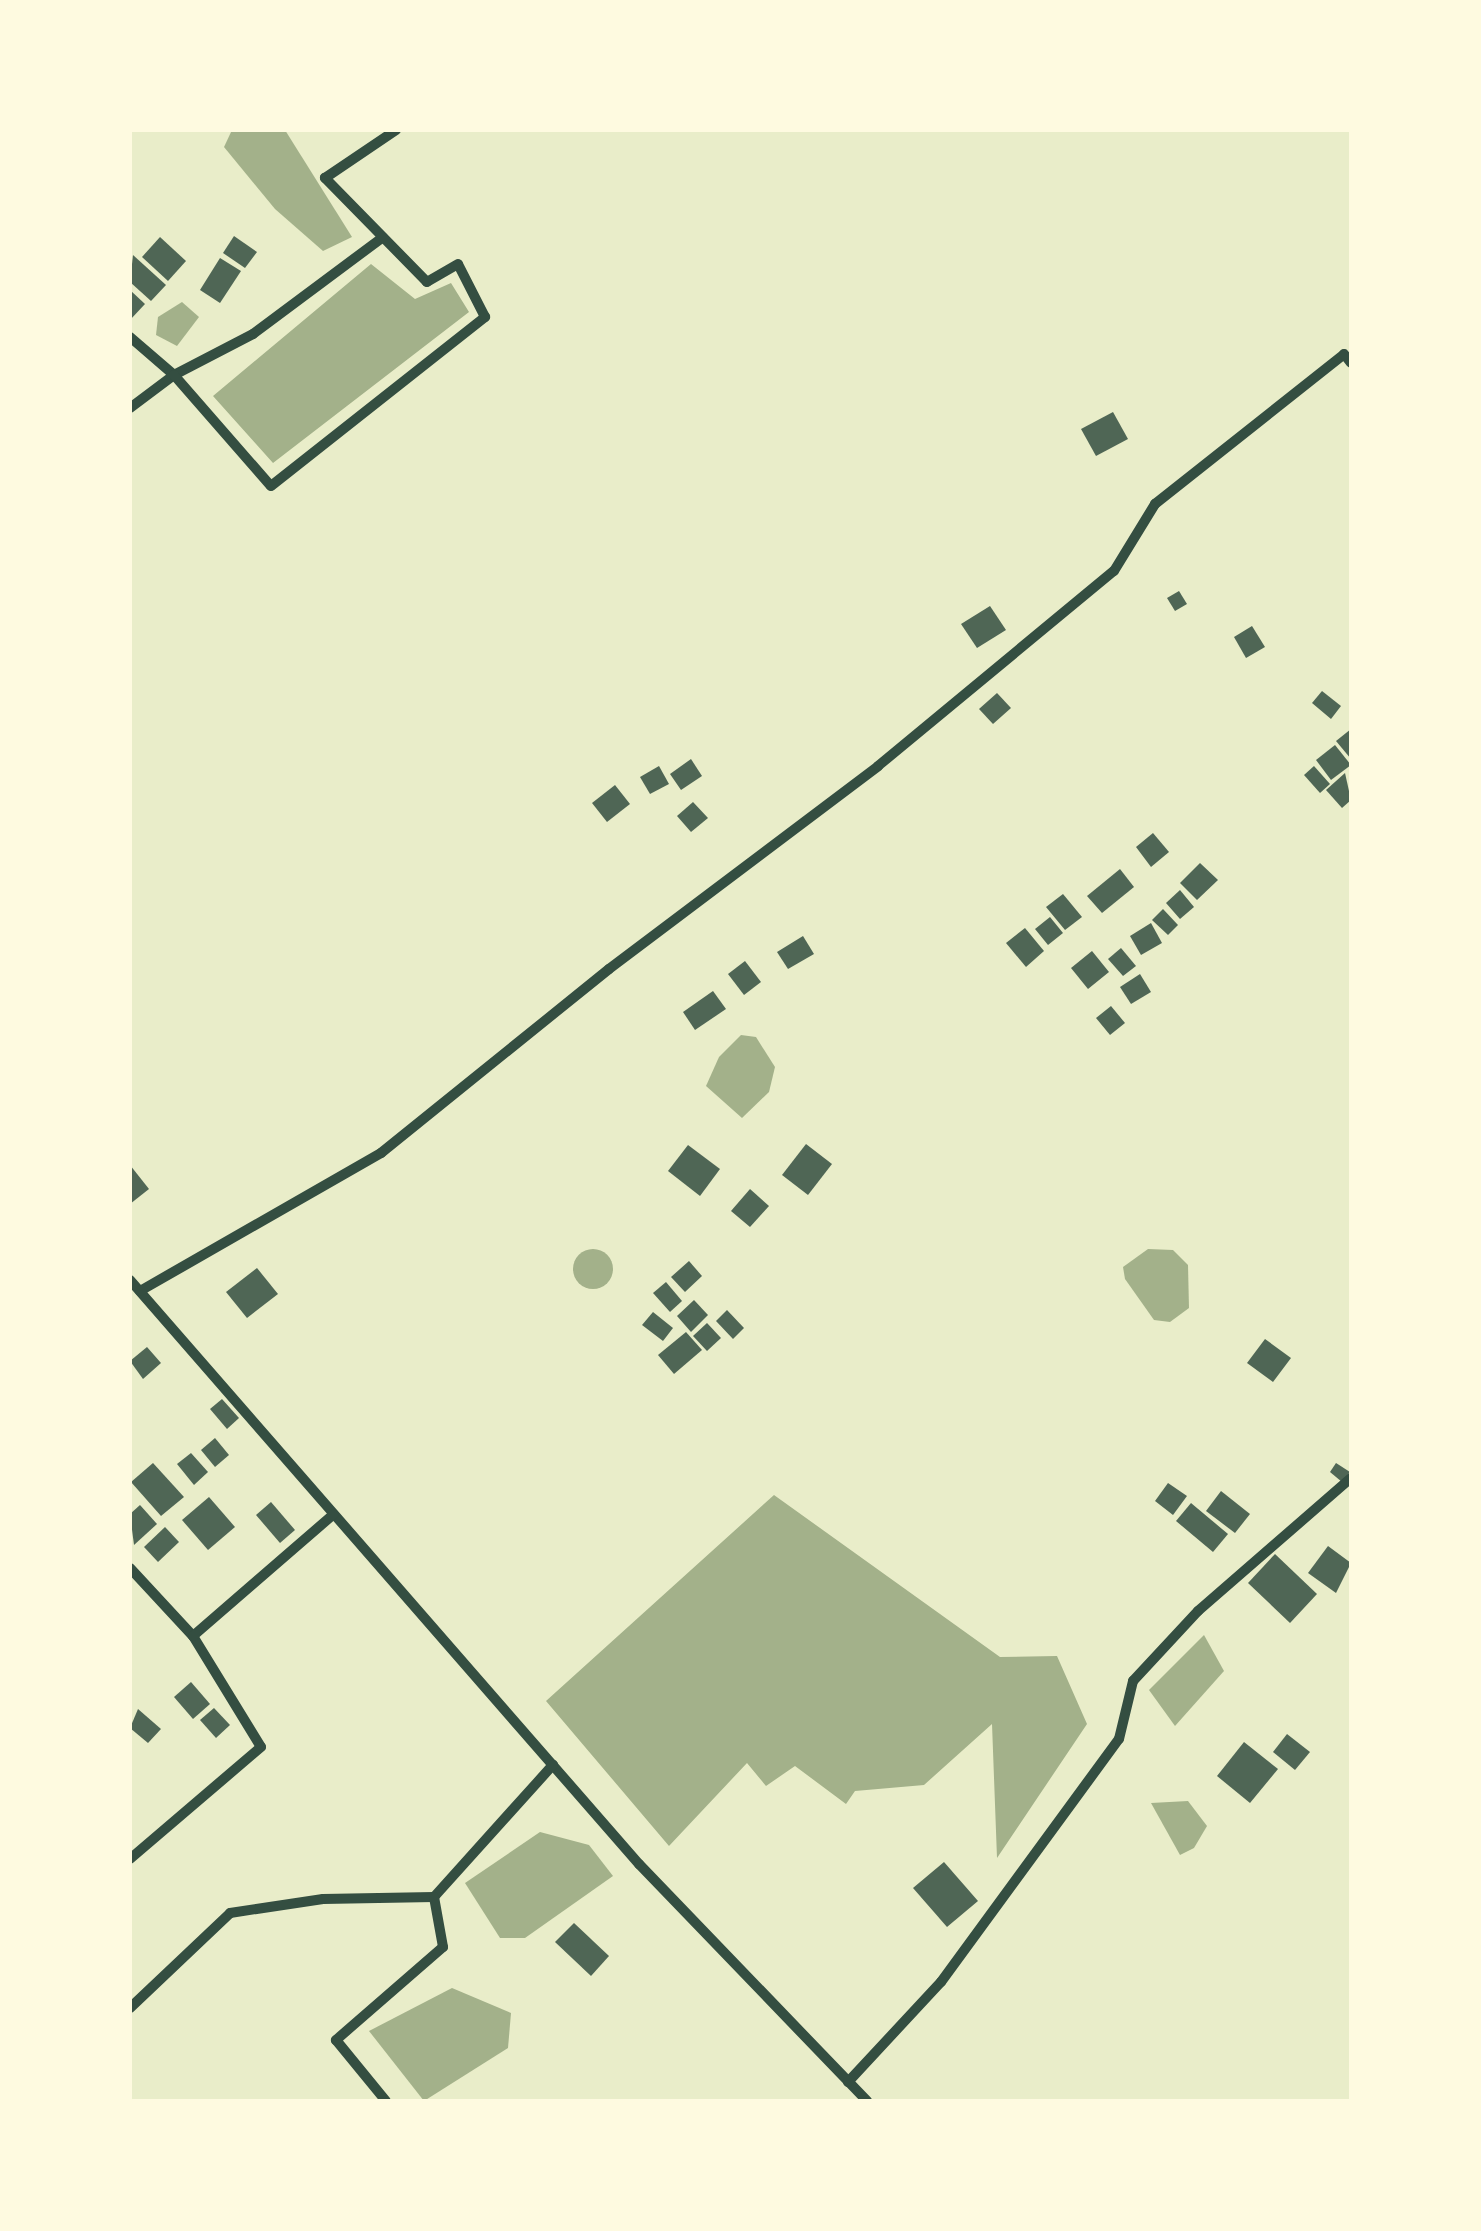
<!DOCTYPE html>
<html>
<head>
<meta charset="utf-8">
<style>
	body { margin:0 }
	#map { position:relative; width:1481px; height:2231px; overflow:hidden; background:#e9edc9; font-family:"DejaVu Sans",sans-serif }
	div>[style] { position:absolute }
	.water>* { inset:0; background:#a3b18a }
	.round { border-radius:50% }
	.building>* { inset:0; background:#4f6655 }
	.minor>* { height:10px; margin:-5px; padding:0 5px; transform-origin:5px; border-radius:5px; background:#344e41 }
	span { translate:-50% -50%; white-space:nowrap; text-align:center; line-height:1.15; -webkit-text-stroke:8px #fefae0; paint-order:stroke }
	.frame { position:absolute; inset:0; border:132px solid #fefae0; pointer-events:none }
</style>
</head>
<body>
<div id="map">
	<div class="water">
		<i style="clip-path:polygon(232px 130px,285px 130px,352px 237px,323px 251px,275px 209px,224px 147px)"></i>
		<i style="clip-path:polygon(371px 264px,415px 299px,451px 283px,469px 312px,273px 463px,213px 396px)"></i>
		<i style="clip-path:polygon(182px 302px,199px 317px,177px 346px,156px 335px,158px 317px)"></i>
		<i style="clip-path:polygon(741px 1035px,756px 1037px,775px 1067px,769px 1092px,742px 1118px,706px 1086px,719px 1057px)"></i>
		<i class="round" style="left:573px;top:1249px;width:40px;height:40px"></i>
		<i style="clip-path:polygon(1148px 1249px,1173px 1250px,1188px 1265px,1189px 1308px,1170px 1322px,1154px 1320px,1125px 1279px,1123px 1267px)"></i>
		<i style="clip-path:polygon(774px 1495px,1000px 1657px,1057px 1656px,1087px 1724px,997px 1858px,992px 1724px,924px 1785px,855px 1791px,846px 1804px,795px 1766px,766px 1786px,747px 1763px,669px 1846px,546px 1701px)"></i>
		<i style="clip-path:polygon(1204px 1635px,1224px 1671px,1175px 1726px,1149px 1690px)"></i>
		<i style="clip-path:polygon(1188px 1801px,1207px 1826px,1194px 1848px,1180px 1855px,1151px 1803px)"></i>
		<i style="clip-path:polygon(540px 1832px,589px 1845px,613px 1876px,525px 1938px,500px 1938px,465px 1883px)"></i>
		<i style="clip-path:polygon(452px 1988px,511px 2013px,508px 2048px,424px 2101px,369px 2031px)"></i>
	</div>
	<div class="building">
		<i style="clip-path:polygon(234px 236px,257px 252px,245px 268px,223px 253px)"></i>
		<i style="clip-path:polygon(160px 237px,186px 261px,168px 281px,142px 257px)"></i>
		<i style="clip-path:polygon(133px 255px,166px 285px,151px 301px,130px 282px)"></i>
		<i style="clip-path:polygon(220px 258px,241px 271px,220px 303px,200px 290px)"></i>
		<i style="clip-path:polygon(130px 290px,145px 304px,130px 320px)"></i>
		<i style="clip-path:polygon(1113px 412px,1128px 439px,1096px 456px,1081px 429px)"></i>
		<i style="clip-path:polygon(1179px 591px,1187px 604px,1175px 611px,1167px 598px)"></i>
		<i style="clip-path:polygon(990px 606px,1006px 630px,977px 648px,961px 624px)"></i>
		<i style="clip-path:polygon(1252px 626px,1265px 647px,1246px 658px,1234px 637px)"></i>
		<i style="clip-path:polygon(1322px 691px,1341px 706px,1331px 719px,1312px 703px)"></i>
		<i style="clip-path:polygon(997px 693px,1011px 708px,993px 724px,979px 709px)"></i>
		<i style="clip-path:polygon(1351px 729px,1351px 759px,1336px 741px)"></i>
		<i style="clip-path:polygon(1335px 745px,1351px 765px,1331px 780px,1316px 760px)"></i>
		<i style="clip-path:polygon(691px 759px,702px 776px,681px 790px,670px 774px)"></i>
		<i style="clip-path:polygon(659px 766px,669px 784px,650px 794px,640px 777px)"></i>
		<i style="clip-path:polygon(1314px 766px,1330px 784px,1320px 793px,1304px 775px)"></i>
		<i style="clip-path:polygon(1345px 773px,1351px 800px,1342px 808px,1326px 790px)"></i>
		<i style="clip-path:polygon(615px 785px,630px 804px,607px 822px,592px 803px)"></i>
		<i style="clip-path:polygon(693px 802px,708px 818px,691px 832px,677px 816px)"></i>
		<i style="clip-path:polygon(1153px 833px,1169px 852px,1151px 867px,1136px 847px)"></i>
		<i style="clip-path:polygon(1200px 863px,1218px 880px,1197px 900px,1180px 883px)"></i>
		<i style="clip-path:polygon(1120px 869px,1134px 887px,1102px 913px,1087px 896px)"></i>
		<i style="clip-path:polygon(1180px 890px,1194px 907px,1180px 919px,1166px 903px)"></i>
		<i style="clip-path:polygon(1063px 894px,1082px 917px,1065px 930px,1046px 907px)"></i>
		<i style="clip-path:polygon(1163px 909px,1178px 925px,1168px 935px,1152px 920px)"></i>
		<i style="clip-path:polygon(1050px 917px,1063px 933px,1048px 945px,1035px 929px)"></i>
		<i style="clip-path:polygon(1151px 923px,1162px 943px,1141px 955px,1130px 936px)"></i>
		<i style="clip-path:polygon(1025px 928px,1044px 951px,1026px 967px,1006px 943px)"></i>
		<i style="clip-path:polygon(803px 936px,814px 954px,788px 969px,777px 952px)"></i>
		<i style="clip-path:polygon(1121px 948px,1136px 966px,1123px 976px,1108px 959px)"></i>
		<i style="clip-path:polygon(1092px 951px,1109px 972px,1088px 989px,1071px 968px)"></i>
		<i style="clip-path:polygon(745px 961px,761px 982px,744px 995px,728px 974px)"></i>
		<i style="clip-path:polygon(1140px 974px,1151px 992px,1131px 1004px,1120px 987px)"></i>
		<i style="clip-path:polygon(713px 991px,726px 1009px,695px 1030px,683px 1012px)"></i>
		<i style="clip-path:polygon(1111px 1006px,1125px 1023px,1110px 1035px,1096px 1018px)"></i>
		<i style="clip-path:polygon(806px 1144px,832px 1164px,808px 1195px,782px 1175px)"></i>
		<i style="clip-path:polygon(688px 1145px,720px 1169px,700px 1196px,668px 1171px)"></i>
		<i style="clip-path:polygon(130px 1165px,149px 1189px,130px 1204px)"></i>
		<i style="clip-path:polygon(750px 1189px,769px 1206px,750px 1227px,731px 1211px)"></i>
		<i style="clip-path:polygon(689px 1261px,702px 1276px,685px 1292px,671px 1277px)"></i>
		<i style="clip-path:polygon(257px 1268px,278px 1294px,247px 1318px,226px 1292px)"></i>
		<i style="clip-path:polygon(666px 1282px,682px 1301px,670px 1312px,653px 1293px)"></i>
		<i style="clip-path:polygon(694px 1300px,708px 1315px,691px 1332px,677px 1316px)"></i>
		<i style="clip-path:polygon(727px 1310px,744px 1328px,733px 1339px,716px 1321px)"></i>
		<i style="clip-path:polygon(653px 1312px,673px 1328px,663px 1341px,642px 1325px)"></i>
		<i style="clip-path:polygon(707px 1323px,721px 1338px,707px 1351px,693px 1336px)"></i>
		<i style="clip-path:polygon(686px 1332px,702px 1350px,674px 1374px,658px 1355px)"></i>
		<i style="clip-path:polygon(1265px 1339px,1291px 1358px,1273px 1382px,1247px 1363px)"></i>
		<i style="clip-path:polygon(147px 1347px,161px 1363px,143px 1379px,130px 1361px)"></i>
		<i style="clip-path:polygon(222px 1399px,239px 1418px,227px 1429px,210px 1409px)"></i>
		<i style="clip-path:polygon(215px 1438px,229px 1455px,215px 1467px,201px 1450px)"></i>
		<i style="clip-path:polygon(191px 1453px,208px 1472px,194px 1485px,177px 1464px)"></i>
		<i style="clip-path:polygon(153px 1463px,184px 1497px,161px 1516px,131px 1482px)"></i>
		<i style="clip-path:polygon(1336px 1463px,1350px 1472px,1342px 1482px,1330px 1472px)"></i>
		<i style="clip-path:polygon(1168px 1483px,1187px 1496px,1173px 1515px,1155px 1501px)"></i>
		<i style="clip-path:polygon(1221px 1491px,1250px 1514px,1235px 1533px,1206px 1511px)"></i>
		<i style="clip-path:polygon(209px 1497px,235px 1527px,208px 1550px,182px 1520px)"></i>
		<i style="clip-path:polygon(271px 1502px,295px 1530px,280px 1543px,256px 1515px)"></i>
		<i style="clip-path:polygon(1191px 1503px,1228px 1534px,1213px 1552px,1176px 1521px)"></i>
		<i style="clip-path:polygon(140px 1505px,157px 1524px,134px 1545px,130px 1514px)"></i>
		<i style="clip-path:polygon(165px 1527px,179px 1542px,158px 1562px,144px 1547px)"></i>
		<i style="clip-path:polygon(1328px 1546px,1351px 1563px,1336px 1593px,1308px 1573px)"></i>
		<i style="clip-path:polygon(1275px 1554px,1317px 1594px,1290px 1623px,1248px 1583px)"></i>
		<i style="clip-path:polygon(191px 1682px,210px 1704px,193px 1719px,174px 1697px)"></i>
		<i style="clip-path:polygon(214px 1708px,230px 1725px,216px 1738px,200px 1720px)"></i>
		<i style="clip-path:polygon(138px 1709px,161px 1729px,148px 1743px,130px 1728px)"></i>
		<i style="clip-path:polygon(1287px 1734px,1310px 1752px,1295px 1770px,1273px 1752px)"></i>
		<i style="clip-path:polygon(1244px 1742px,1278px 1769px,1250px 1803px,1217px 1776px)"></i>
		<i style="clip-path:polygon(944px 1862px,978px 1901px,947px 1927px,913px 1888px)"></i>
		<i style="clip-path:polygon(574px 1923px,609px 1956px,591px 1976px,555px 1942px)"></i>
	</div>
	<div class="minor">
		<i style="left:130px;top:337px;width:58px;rotate:40.8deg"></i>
		<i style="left:174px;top:375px;width:89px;rotate:-27.4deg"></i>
		<i style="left:253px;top:334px;width:162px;rotate:-36.7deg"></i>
		<i style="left:130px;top:408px;width:55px;rotate:-36.9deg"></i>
		<i style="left:174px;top:375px;width:147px;rotate:48.9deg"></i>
		<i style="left:271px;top:486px;width:273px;rotate:-38.3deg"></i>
		<i style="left:485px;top:317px;width:59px;rotate:-117deg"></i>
		<i style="left:458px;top:264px;width:36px;rotate:150deg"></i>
		<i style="left:427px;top:282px;width:146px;rotate:-134.4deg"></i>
		<i style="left:325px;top:178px;width:86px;rotate:-34.1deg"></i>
		<i style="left:130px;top:1280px;width:775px;rotate:48.93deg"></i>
		<i style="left:639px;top:1864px;width:329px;rotate:46.1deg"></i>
		<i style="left:140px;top:1291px;width:278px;rotate:-29.8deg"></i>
		<i style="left:381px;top:1153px;width:293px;rotate:-38.9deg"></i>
		<i style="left:609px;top:969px;width:337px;rotate:-37deg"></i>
		<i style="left:878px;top:766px;width:306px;rotate:-39.6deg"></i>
		<i style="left:1114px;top:571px;width:79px;rotate:-58.5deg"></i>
		<i style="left:1155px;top:504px;width:241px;rotate:-38.4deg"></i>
		<i style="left:1344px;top:354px;width:11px;rotate:52deg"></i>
		<i style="left:130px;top:1568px;width:93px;rotate:47.2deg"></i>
		<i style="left:193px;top:1636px;width:130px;rotate:58.5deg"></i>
		<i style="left:261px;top:1747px;width:172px;rotate:139.5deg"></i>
		<i style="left:193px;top:1636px;width:186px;rotate:-40.9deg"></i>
		<i style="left:434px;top:1897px;width:178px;rotate:-48deg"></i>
		<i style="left:130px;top:2008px;width:138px;rotate:-43.5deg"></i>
		<i style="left:230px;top:1913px;width:94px;rotate:-8.6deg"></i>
		<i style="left:323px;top:1899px;width:111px;rotate:-1deg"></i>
		<i style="left:434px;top:1897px;width:51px;rotate:79.8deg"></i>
		<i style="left:443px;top:1947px;width:142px;rotate:139deg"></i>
		<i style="left:336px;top:2040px;width:79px;rotate:50.7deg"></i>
		<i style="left:848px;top:2082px;width:137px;rotate:-47.1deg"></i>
		<i style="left:941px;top:1982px;width:301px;rotate:-53.8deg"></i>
		<i style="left:1119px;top:1739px;width:60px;rotate:-76.4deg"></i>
		<i style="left:1133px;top:1681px;width:96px;rotate:-47.1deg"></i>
		<i style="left:1198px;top:1611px;width:203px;rotate:-41deg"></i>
	</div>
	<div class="frame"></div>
</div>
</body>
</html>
